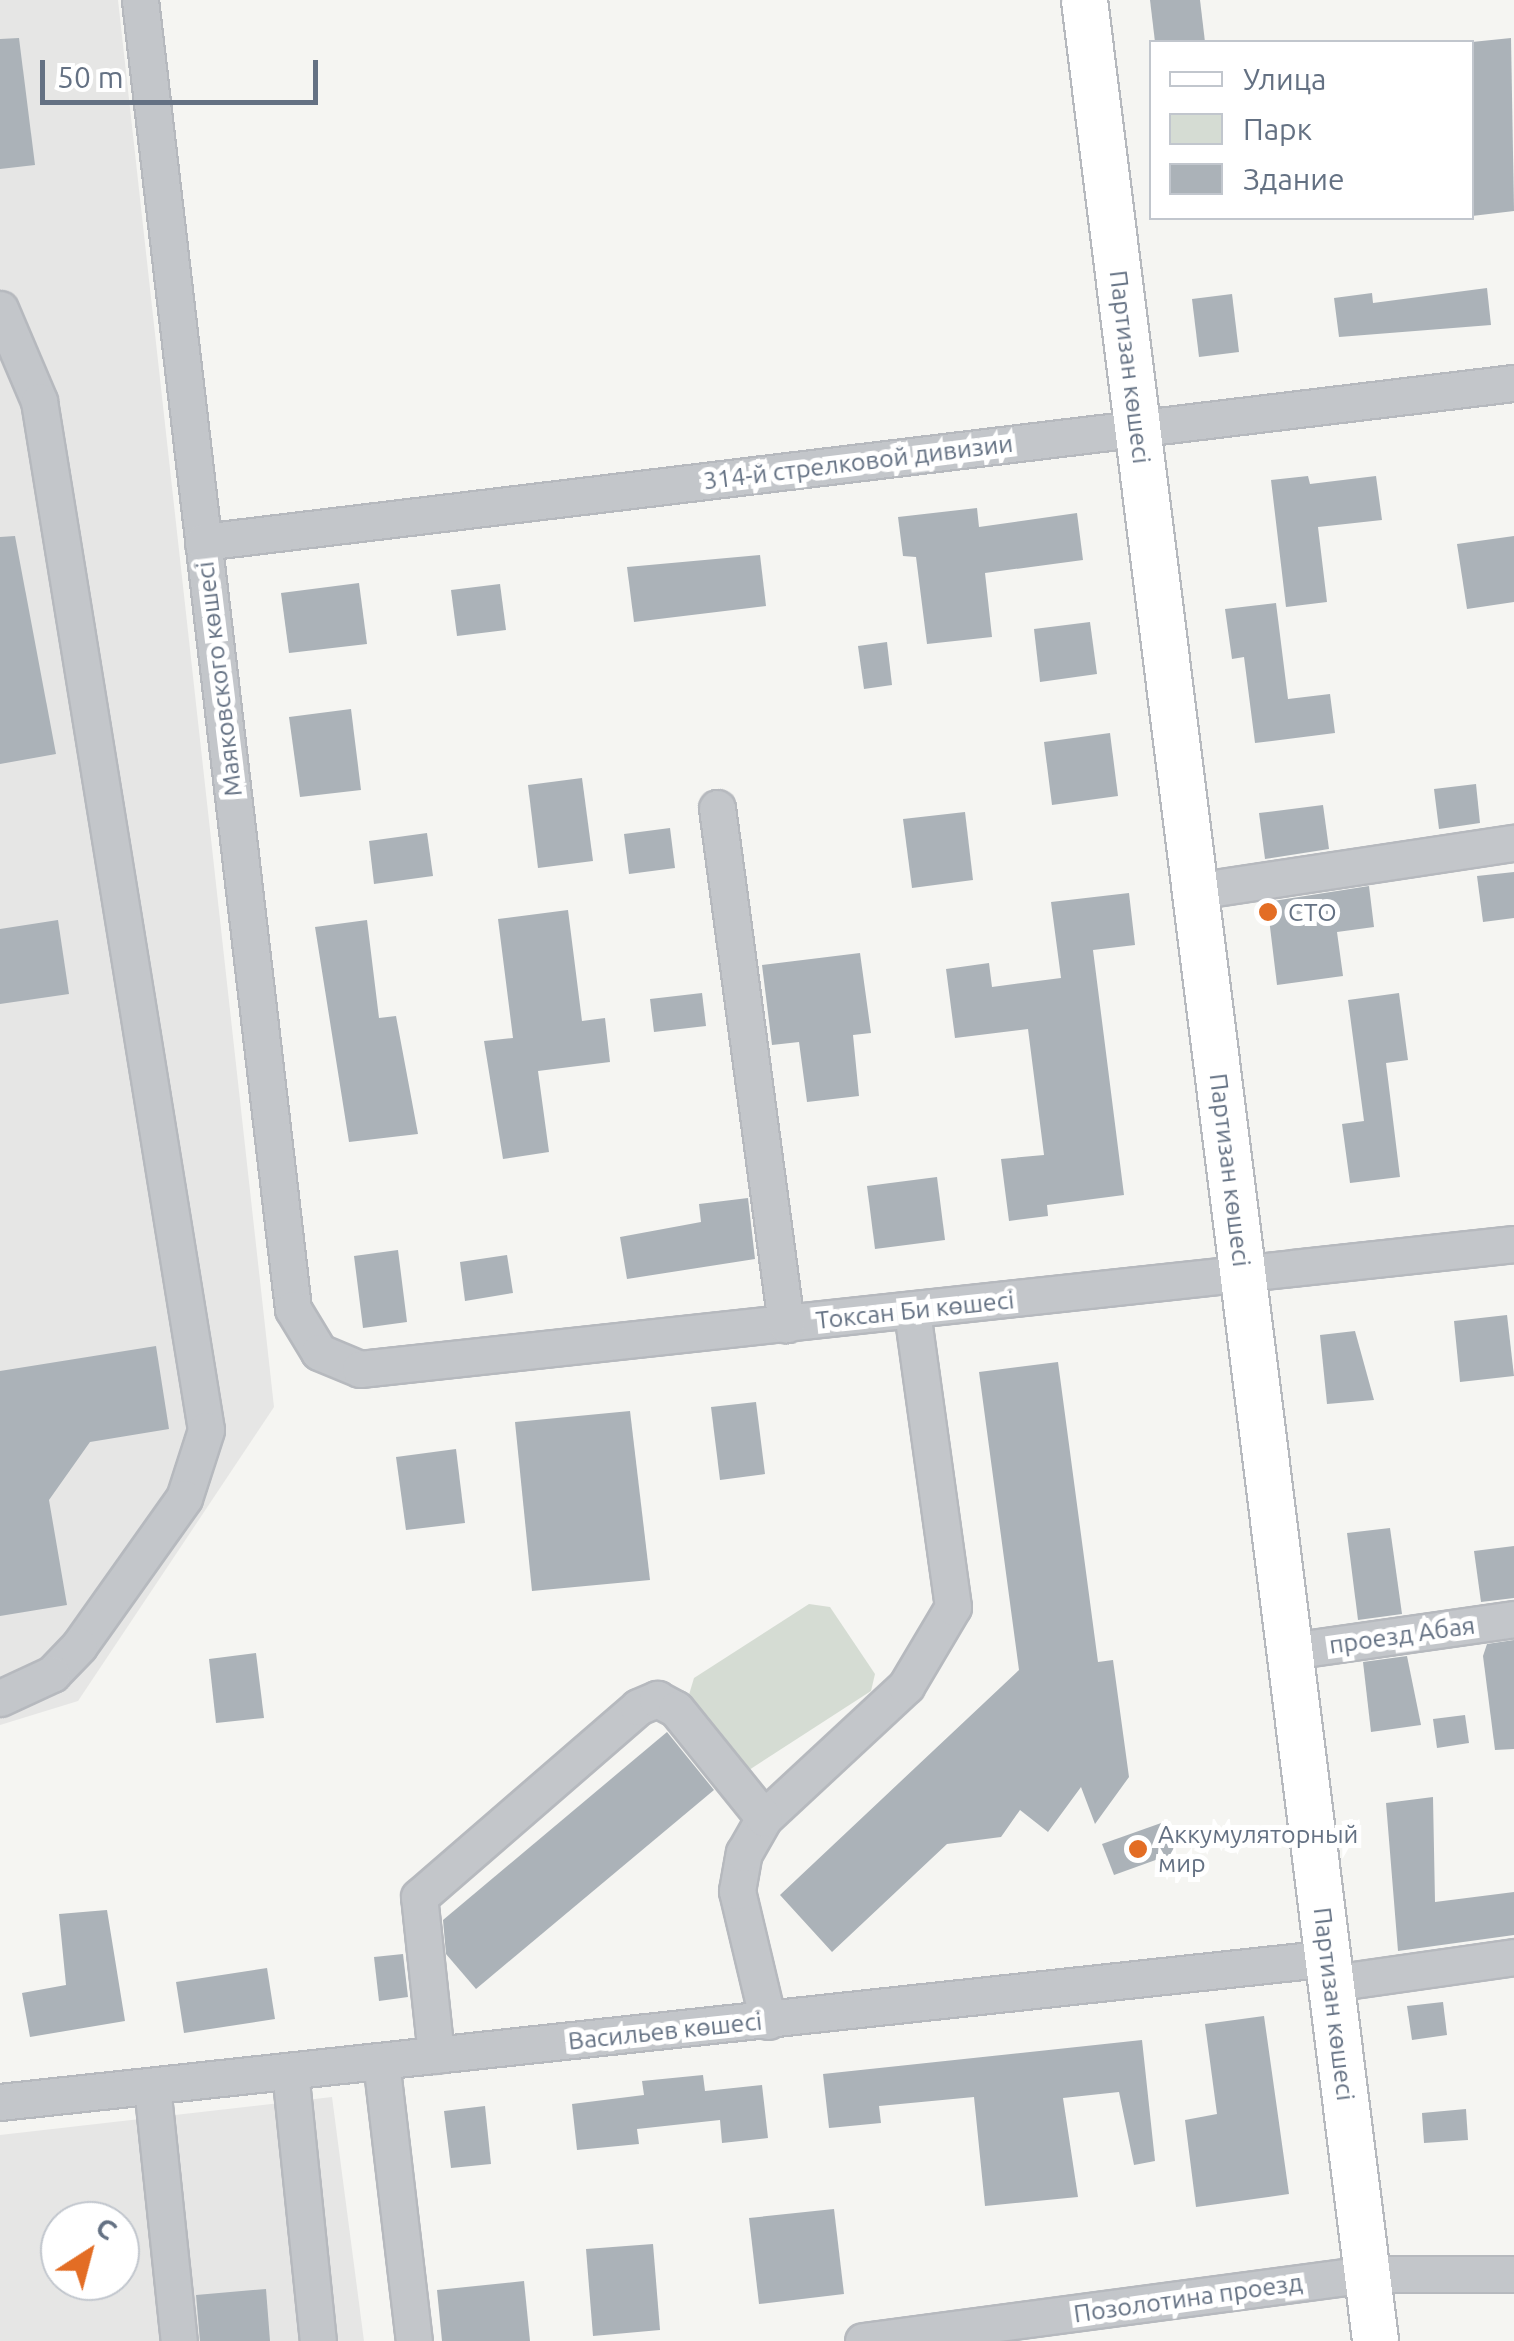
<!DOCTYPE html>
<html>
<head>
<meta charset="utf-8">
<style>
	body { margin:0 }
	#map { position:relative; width:1514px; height:2341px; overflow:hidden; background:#f5f5f2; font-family:Ubuntu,sans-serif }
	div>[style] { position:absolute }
	.built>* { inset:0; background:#e6e6e5 }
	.green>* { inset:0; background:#d5dcd3 }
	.building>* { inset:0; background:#abb2b8 }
	.roads { filter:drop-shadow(2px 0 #b6b9be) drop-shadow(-2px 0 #b6b9be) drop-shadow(0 2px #b6b9be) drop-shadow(0 -2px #b6b9be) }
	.minor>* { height:35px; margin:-17.5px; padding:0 17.5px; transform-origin:17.5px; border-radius:17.5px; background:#c3c6ca }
	.major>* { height:45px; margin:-22.5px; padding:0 22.5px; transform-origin:22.5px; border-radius:22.5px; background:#fff }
	.dots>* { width:28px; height:28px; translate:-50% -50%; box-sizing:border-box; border:5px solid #fff; border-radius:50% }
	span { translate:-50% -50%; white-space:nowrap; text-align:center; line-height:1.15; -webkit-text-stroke:10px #fff; paint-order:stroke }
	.street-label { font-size:25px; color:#647183 }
	.poi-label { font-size:25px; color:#647183 }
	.left { translate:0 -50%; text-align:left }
	.legend { position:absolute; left:1149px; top:40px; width:325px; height:180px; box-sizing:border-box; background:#fff; border:2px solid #c1c6cd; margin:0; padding:12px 18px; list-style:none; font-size:30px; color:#647183 }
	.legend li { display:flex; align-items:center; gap:20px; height:50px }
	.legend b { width:50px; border:2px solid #c1c6cd }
	.north { position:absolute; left:40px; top:2201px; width:100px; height:100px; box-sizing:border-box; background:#fff; border:2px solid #c1c6cd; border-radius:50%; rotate:36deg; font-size:28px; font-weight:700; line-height:40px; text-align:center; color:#647183 }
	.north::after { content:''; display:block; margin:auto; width:35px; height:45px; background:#e36d24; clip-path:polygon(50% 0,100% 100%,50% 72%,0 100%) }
	.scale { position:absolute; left:40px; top:60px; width:278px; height:45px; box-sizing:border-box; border:5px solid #647183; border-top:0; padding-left:12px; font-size:30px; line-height:35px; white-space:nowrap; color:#647183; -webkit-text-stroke:8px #fff; paint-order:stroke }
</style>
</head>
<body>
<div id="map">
	<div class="built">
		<i style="clip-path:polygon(0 0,118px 0,274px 1407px,78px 1701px,0 1725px)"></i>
		<i style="clip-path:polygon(evenodd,332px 2097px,364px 2341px,0 2341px,0 2135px,332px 2097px,60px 2221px,120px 2221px,120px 2281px,60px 2281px,60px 2221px)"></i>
	</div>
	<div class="green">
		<i style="clip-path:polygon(809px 1604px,830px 1607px,875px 1674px,871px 1691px,749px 1770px,732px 1767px,688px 1698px,694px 1678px)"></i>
	</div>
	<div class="building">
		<i style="clip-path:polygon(1150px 0,1200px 0,1205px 42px,1155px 42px)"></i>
		<i style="clip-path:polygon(19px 38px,35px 165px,0 169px,0 39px)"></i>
		<i style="clip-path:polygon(1511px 38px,1514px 211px,1472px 216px,1472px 42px)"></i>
		<i style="clip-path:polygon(1487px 288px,1491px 325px,1339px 337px,1334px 298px,1372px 293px,1373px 303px)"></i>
		<i style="clip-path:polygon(1232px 294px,1239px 352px,1199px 357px,1192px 299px)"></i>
		<i style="clip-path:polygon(1308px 476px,1310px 484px,1376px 476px,1382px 520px,1318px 527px,1327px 602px,1286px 607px,1271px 480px)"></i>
		<i style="clip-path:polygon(977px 508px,979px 527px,1077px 513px,1083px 560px,985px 573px,992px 637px,927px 644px,916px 557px,903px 556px,898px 517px)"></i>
		<i style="clip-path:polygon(15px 536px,56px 754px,0 764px,0 537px)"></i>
		<i style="clip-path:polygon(1514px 536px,1514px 602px,1467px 609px,1457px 544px)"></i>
		<i style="clip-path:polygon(760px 555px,766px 606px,634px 622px,627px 567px)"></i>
		<i style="clip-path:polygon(359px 583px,367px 644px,289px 653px,281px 593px)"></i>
		<i style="clip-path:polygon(500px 584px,506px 630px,457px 636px,451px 590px)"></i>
		<i style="clip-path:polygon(1276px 603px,1288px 699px,1330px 694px,1335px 733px,1255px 743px,1244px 657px,1232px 659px,1225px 609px)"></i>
		<i style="clip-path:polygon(1090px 622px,1097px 674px,1040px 682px,1034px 629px)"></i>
		<i style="clip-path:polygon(887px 642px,892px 685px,864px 689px,858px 646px)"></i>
		<i style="clip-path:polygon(351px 709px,361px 790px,300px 797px,289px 717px)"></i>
		<i style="clip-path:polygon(1110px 733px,1118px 796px,1052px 805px,1044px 742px)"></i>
		<i style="clip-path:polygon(582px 778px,593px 861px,538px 868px,528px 785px)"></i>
		<i style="clip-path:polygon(1476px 784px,1480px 823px,1439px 829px,1434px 789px)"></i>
		<i style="clip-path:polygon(1323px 805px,1329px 849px,1265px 859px,1259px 813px)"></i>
		<i style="clip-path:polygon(965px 812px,973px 880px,912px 888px,903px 819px)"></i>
		<i style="clip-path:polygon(670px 828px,675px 868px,629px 874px,624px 834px)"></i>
		<i style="clip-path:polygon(427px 833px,433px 876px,374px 884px,369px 841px)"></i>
		<i style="clip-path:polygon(1514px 872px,1514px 918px,1483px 922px,1477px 876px)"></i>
		<i style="clip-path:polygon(1369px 886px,1374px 927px,1337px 932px,1343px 976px,1277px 985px,1267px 902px)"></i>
		<i style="clip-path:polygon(1129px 893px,1135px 945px,1093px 950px,1124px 1195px,1047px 1205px,1048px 1216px,1009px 1221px,1001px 1159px,1044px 1155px,1028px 1029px,955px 1038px,946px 969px,989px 963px,992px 987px,1061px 978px,1051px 902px)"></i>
		<i style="clip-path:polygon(568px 910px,582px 1021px,605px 1018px,610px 1062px,538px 1071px,549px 1152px,503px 1159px,484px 1041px,513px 1038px,498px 919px)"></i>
		<i style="clip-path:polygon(58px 920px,69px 994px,0 1004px,0 929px)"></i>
		<i style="clip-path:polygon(367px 920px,379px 1018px,396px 1016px,418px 1134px,349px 1142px,315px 927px)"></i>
		<i style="clip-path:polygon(860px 953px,871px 1033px,853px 1035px,859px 1096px,807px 1102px,799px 1042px,772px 1045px,762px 965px)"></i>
		<i style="clip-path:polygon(702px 993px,706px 1026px,654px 1032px,650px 999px)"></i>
		<i style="clip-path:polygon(1399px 993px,1408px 1060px,1386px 1063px,1400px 1177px,1350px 1183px,1342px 1124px,1364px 1121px,1348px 1000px)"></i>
		<i style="clip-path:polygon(937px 1177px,945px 1240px,875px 1249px,867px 1186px)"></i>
		<i style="clip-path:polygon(748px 1198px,755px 1259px,627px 1279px,620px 1237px,701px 1222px,699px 1204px)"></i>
		<i style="clip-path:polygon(398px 1250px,407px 1322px,363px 1328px,354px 1256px)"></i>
		<i style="clip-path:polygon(507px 1255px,513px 1293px,465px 1301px,460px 1262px)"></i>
		<i style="clip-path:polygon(1507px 1315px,1514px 1376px,1460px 1382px,1454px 1321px)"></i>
		<i style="clip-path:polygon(1355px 1331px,1374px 1400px,1327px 1404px,1320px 1335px)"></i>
		<i style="clip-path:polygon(156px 1346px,169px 1429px,90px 1442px,49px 1500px,67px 1605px,0 1616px,0 1371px)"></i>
		<i style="clip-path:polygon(1058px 1362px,1098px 1662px,1113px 1660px,1129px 1777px,1095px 1824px,1081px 1787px,1048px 1832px,1020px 1810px,1001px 1837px,947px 1844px,832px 1952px,780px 1895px,1019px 1670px,979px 1372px)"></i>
		<i style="clip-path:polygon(756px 1402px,765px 1474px,720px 1480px,711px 1407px)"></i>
		<i style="clip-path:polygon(630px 1411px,650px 1580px,532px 1591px,515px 1422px)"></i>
		<i style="clip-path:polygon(456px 1449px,465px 1523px,406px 1530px,396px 1457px)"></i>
		<i style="clip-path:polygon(1390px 1528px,1402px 1614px,1358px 1620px,1347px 1533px)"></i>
		<i style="clip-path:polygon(1514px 1546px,1514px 1598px,1481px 1602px,1474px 1551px)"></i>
		<i style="clip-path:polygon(1514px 1640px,1514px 1749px,1495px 1750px,1483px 1656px,1487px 1644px)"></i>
		<i style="clip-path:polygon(256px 1653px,264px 1718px,216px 1723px,209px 1659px)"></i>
		<i style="clip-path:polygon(1407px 1656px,1421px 1725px,1371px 1732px,1363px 1662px)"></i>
		<i style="clip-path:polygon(1465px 1715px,1469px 1743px,1437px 1748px,1433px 1719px)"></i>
		<i style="clip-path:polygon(667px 1732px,714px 1790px,476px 1989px,446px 1954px,443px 1920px)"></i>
		<i style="clip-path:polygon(1433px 1797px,1435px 1902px,1514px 1892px,1514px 1935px,1398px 1951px,1386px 1803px)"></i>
		<i style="clip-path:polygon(1164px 1822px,1175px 1853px,1114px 1875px,1102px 1844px)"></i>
		<i style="clip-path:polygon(107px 1910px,125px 2021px,30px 2037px,22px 1993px,66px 1985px,59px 1914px)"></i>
		<i style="clip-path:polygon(403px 1954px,408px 1997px,379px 2001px,374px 1957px)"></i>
		<i style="clip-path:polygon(267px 1968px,275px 2019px,184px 2033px,176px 1982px)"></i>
		<i style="clip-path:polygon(1443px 2002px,1447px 2035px,1412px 2040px,1407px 2006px)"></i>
		<i style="clip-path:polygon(1264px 2016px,1289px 2194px,1196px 2207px,1185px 2120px,1217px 2114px,1205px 2024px)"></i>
		<i style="clip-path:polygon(1142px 2040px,1155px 2161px,1134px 2165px,1119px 2092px,1063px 2098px,1078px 2197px,985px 2206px,974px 2097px,879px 2106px,881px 2123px,829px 2128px,823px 2074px)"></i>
		<i style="clip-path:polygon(703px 2075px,705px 2091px,762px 2085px,768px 2138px,722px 2143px,720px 2120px,637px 2129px,639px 2144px,577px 2150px,572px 2104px,644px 2095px,642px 2081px)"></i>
		<i style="clip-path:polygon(485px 2106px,491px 2164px,451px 2168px,444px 2111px)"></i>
		<i style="clip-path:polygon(1466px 2109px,1468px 2140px,1424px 2143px,1422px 2113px)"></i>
		<i style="clip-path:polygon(834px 2209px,844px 2294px,759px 2304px,749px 2218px)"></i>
		<i style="clip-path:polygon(653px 2244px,660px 2330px,593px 2336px,586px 2249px)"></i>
		<i style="clip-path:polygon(524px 2281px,530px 2341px,442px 2341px,437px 2290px)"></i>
		<i style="clip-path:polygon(266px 2289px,270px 2341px,200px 2341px,196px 2295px)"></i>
	</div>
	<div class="roads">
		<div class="minor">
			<i style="left:140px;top:0;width:1318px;rotate:83.33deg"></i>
			<i style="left:293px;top:1309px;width:50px;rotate:58.8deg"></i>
			<i style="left:319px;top:1352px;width:44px;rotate:22.5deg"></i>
			<i style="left:360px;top:1369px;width:1161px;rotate:-6.18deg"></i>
			<i style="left:0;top:309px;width:100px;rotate:67deg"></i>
			<i style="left:39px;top:401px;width:1042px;rotate:80.78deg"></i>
			<i style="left:206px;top:1430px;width:71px;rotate:107.9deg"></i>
			<i style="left:184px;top:1498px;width:181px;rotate:125.4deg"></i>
			<i style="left:79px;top:1646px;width:39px;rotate:134deg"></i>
			<i style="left:52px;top:1674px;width:57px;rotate:155.2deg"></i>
			<i style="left:203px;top:542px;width:1321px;rotate:-6.92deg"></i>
			<i style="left:717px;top:808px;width:521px;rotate:82.38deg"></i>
			<i style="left:1195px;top:891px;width:323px;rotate:-8.6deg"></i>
			<i style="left:1290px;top:1651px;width:226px;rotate:-8.1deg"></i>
			<i style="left:1332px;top:1983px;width:184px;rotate:-8.1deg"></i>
			<i style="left:768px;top:2021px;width:134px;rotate:-103.4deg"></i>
			<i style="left:737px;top:1891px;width:39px;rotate:-80deg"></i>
			<i style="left:744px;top:1853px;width:40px;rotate:-60.3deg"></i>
			<i style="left:764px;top:1818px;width:194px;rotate:-42.9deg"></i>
			<i style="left:906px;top:1686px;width:92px;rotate:-59.3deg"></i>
			<i style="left:953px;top:1607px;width:299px;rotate:-97.9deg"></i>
			<i style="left:436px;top:2055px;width:159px;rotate:-96.1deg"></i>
			<i style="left:419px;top:1897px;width:290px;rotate:-40.9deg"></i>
			<i style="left:638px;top:1707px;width:21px;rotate:-23deg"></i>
			<i style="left:657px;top:1699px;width:21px;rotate:28deg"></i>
			<i style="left:676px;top:1709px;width:140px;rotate:51.1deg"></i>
			<i style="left:381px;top:2061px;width:282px;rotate:83.3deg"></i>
			<i style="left:290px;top:2071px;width:271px;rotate:84.1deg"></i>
			<i style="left:152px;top:2086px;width:256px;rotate:84deg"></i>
			<i style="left:0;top:2102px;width:1337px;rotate:-6.18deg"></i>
			<i style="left:863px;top:2341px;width:509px;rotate:-7.56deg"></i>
			<i style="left:1368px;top:2274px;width:146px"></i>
		</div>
		<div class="major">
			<i style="left:1084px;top:0;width:2359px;rotate:82.91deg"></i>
		</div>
	</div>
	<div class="dots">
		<i style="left:1268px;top:912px;background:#e36d24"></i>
		<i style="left:1138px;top:1849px;background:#e36d24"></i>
	</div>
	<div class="street-label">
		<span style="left:1130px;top:367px;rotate:83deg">Партизан көшесі</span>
		<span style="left:858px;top:462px;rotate:-7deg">314-й стрелковой дивизии</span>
		<span style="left:219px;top:679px;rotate:-97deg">Маяковского көшесі</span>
		<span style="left:1230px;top:1170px;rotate:83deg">Партизан көшесі</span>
		<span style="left:915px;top:1310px;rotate:-6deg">Токсан Би көшесі</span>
		<span style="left:1402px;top:1635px;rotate:-8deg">проезд Абая</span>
		<span style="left:1334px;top:2004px;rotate:83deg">Партизан көшесі</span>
		<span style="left:665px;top:2031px;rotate:-6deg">Васильев көшесі</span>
		<span style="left:1188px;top:2298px;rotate:-8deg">Позолотина проезд</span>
	</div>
	<div class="poi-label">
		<span class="left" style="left:1288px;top:912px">СТО</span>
		<span class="left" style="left:1158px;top:1849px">Аккумуляторный<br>мир</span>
	</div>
	<ul class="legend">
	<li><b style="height:12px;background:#fff"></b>Улица</li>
	<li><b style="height:28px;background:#d5dcd3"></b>Парк</li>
	<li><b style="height:28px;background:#abb2b8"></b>Здание</li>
	</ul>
	<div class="north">С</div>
	<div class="scale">50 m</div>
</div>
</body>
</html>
